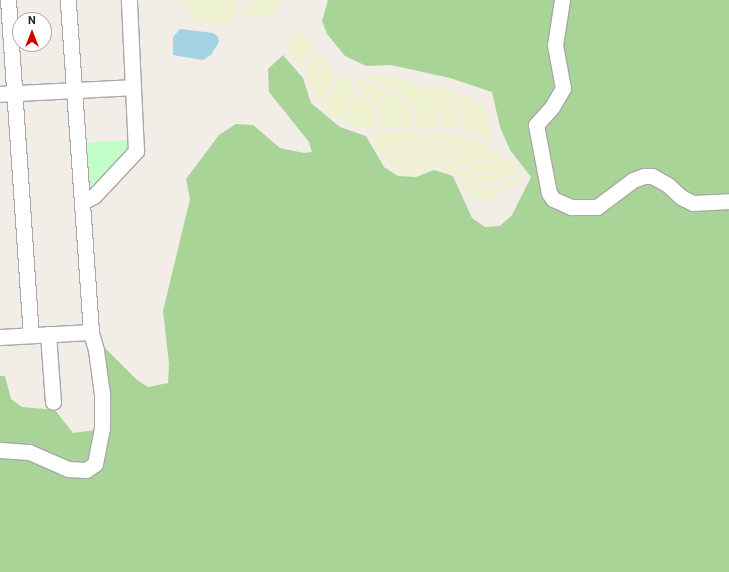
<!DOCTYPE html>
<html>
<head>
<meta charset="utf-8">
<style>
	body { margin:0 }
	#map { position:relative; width:729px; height:572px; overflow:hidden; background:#f2eee7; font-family:Roboto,sans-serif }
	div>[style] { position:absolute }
	.farmland>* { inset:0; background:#eef2d1 }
	.forest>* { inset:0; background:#a8d498 }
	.park>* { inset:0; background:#c1fec8 }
	.water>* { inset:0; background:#a4d3e3 }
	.roads { filter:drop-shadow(1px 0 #a8a8a8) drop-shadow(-1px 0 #a8a8a8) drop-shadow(0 1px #a8a8a8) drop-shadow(0 -1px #a8a8a8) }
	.minor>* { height:15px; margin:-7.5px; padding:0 7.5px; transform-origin:7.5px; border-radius:7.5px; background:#fff }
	span { translate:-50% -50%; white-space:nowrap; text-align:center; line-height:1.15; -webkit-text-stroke:3px #fff; paint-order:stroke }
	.north { position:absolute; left:12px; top:12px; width:40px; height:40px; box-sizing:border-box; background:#fff; border:1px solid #a6a6a6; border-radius:50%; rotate:0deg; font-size:11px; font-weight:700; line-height:16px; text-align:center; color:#212121 }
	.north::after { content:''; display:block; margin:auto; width:14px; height:18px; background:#d10500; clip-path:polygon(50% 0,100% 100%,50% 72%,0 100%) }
</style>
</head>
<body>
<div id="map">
	<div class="farmland">
		<i style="clip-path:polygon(184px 0,237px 0,231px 26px,193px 20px)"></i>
		<i style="clip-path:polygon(256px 0,280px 0,281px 11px,241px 18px,243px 9px)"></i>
		<i style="clip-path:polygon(298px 28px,314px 48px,301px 67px,286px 49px,295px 38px)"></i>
		<i style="clip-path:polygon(318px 51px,331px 68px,334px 78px,319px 102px,312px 94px,305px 69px)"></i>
		<i style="clip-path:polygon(361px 74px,395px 77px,436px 91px,439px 127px,417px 127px,414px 105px,410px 99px,374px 83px)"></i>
		<i style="clip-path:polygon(337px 75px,345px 76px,354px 92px,351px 102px,339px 119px,321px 108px,335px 87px)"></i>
		<i style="clip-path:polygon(354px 76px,410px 104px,413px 126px,380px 129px,380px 110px,376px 102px,357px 89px)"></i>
		<i style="clip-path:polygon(436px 86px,456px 91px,460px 130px,442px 125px)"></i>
		<i style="clip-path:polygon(356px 93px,372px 102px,376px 110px,378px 115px,375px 129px,356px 128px,341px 120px,352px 106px)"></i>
		<i style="clip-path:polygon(459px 94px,471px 97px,475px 136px,462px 130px)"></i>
		<i style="clip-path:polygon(473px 97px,480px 101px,490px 122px,490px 143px,477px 137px)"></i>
		<i style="clip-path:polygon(393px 132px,427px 132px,383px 158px,371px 137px)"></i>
		<i style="clip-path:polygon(432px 132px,453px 133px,391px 167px,385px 159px)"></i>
		<i style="clip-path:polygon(455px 134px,479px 143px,452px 144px,396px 172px,392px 168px)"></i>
		<i style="clip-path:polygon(481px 143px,496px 151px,481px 152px,457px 149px,401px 175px,397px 173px,457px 144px)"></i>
		<i style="clip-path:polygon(459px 150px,477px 153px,498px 152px,504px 157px,480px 161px,459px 157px,416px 174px,403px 175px)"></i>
		<i style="clip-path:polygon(459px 159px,479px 163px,505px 159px,512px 163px,482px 173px,467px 168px,457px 167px,443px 171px,434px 168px)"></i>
		<i style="clip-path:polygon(513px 164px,521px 171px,491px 185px,446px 172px,457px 169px,483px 175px)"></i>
		<i style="clip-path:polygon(521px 176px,518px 184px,485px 201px,477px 199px,459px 184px,457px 178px,492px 189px)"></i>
	</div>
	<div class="forest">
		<i style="clip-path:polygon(328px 0,729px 0,729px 572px,0 572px,0 376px,5px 376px,11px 399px,22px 407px,55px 410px,73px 433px,110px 428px,102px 345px,137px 380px,148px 387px,168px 383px,169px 364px,163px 311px,190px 199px,186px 179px,219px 135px,236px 124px,253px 125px,280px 148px,304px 153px,312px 152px,309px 142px,269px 92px,268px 69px,283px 55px,303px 78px,311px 103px,340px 127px,366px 136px,384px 167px,398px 176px,416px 177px,434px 170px,453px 176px,472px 218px,485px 227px,500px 226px,512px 215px,531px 177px,510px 150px,500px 127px,492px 92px,450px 78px,391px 65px,366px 66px,345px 56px,327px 34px,322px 21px)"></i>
	</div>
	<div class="park">
		<i style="clip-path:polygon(130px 140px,135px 144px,83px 200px,79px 143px)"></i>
	</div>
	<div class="water">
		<i style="clip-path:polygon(180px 29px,213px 33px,218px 37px,219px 42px,211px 55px,203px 60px,178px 56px,173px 55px,173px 37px)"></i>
	</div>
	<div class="roads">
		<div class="minor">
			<i style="left:8px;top:0;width:336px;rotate:86.1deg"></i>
			<i style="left:562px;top:0;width:46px;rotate:98.8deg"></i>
			<i style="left:555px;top:45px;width:44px;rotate:79.5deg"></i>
			<i style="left:563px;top:88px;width:22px;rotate:120deg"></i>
			<i style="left:552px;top:107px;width:24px;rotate:132deg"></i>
			<i style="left:536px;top:125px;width:69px;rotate:79.2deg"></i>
			<i style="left:549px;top:193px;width:7px;rotate:56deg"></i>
			<i style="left:553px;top:199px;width:20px;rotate:24deg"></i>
			<i style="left:571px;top:207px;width:26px"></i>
			<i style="left:597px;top:207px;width:45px;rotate:-36.9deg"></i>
			<i style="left:633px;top:180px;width:12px;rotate:-20deg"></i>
			<i style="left:644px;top:176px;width:8px"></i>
			<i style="left:652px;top:176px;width:18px;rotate:29deg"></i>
			<i style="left:668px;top:185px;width:18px;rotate:43deg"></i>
			<i style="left:681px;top:197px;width:13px;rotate:27deg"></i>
			<i style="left:693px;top:203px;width:36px;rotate:-3deg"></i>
			<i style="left:0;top:94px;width:133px;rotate:-3deg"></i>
			<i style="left:82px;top:202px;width:13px;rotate:-27deg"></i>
			<i style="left:94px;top:196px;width:62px;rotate:-47deg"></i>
			<i style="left:136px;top:151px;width:151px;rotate:-92.7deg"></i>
			<i style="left:48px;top:334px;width:68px;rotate:85.8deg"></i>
			<i style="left:0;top:337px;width:91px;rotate:-3.1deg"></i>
			<i style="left:0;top:450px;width:29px;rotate:4deg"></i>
			<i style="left:29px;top:452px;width:43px;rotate:23.6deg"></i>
			<i style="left:68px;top:469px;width:18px;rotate:3deg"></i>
			<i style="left:86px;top:470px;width:11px;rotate:-34deg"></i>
			<i style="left:95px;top:464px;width:36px;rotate:-79deg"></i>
			<i style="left:102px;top:429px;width:35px;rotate:-90deg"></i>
			<i style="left:102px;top:394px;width:44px;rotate:-97.8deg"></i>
			<i style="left:96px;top:350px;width:19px;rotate:-106deg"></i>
			<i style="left:91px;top:332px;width:333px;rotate:-94deg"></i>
		</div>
	</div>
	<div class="north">N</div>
</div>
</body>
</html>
